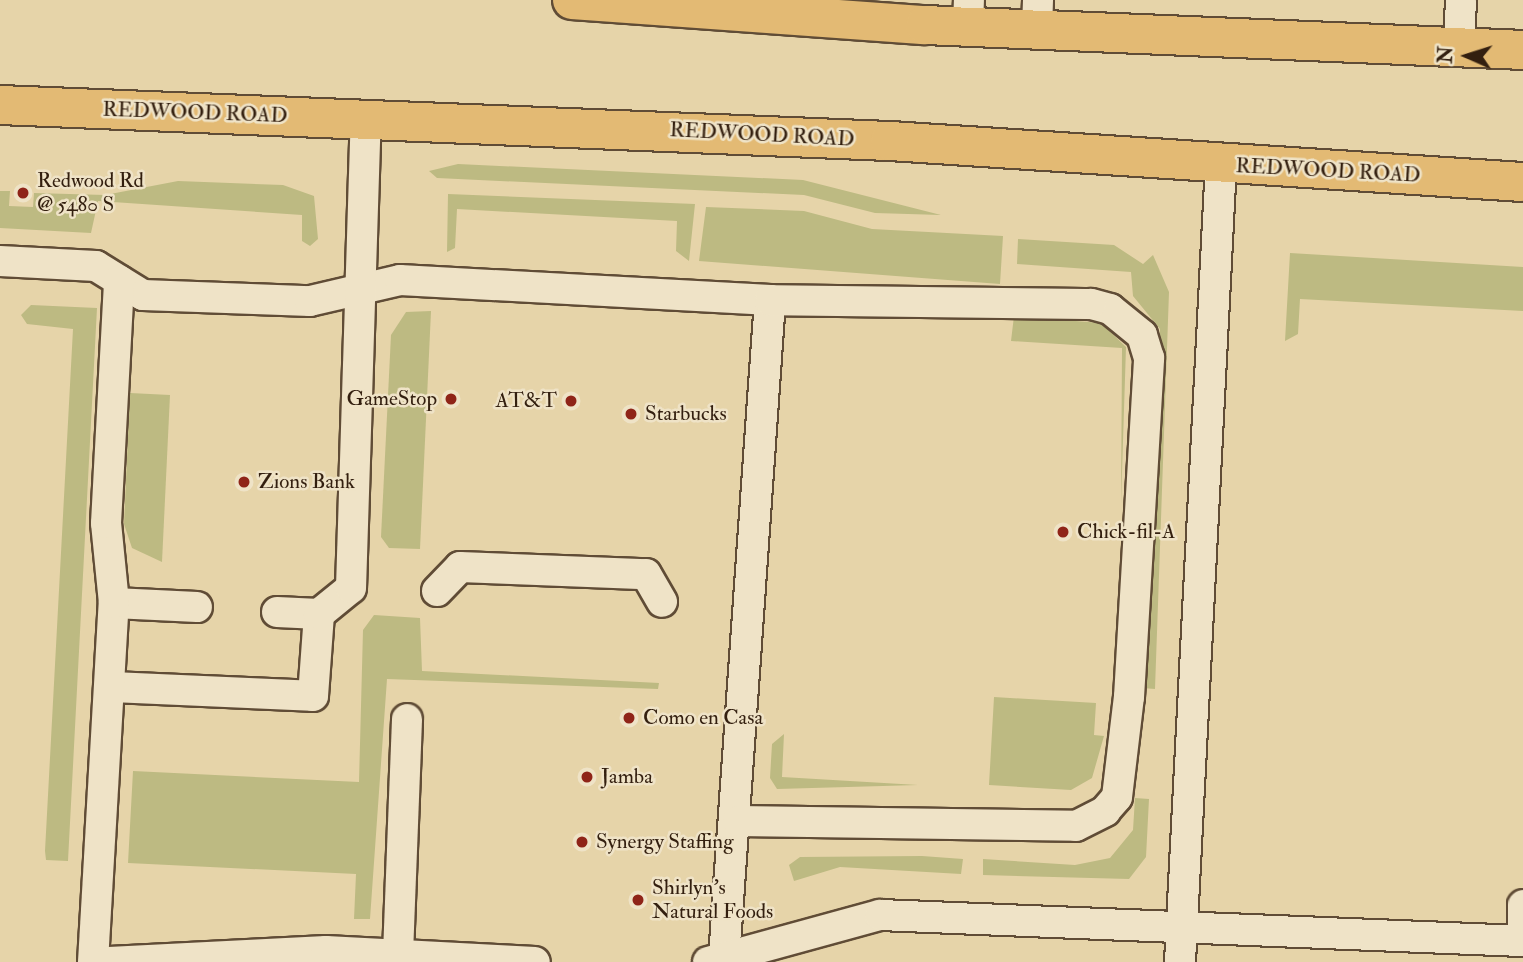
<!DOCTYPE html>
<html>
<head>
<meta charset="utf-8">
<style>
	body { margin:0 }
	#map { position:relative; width:1523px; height:962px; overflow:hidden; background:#e6d4a9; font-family:"IM FELL Double Pica",serif }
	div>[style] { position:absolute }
	.green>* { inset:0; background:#bdba82 }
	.roads { filter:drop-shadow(2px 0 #604c36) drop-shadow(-2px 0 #604c36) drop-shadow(0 2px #604c36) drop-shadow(0 -2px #604c36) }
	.lane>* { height:30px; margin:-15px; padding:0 15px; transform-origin:15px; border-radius:15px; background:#efe3c7 }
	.primary>* { height:38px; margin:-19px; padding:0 19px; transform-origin:19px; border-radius:19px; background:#e3ba74 }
	.dots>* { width:19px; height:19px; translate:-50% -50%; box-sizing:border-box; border:4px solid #efe3c7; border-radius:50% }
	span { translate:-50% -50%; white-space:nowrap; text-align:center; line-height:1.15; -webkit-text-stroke:5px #efe3c7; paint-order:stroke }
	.street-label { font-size:21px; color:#331f0f }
	.poi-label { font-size:21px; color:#331f0f }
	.left { translate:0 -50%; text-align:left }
	.right { translate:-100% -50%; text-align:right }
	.north { position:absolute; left:1432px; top:21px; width:70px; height:70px; -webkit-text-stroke:5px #efe3c7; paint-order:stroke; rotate:273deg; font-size:19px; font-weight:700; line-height:28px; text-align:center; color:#331f0f }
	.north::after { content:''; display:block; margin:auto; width:24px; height:32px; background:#331f0f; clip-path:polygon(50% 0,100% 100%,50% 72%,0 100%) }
</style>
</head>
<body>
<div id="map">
	<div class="green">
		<i style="clip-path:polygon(458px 164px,803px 180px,941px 215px,875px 213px,804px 195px,437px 178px,429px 171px)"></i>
		<i style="clip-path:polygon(178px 181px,283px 185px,314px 196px,318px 239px,310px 246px,302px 241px,302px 215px,98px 201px,91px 233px,0 228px,0 191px,10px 191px,9px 206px,33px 207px,34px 193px,105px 195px)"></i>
		<i style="clip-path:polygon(448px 194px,695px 204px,689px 261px,676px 251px,677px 221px,457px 209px,455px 248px,447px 252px)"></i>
		<i style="clip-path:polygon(706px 207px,804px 211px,872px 229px,1003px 236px,1000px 284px,699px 261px)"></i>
		<i style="clip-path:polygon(1018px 239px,1114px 245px,1143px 264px,1153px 255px,1169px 292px,1155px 689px,1142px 688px,1160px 329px,1133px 296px,1131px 272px,1017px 264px)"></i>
		<i style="clip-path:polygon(1290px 253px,1523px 267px,1523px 311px,1300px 299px,1298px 334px,1285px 341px)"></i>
		<i style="clip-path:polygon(31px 305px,97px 308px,68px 861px,46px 860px,45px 851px,73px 329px,27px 324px,21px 315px)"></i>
		<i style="clip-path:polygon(431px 311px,420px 549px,389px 548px,381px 537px,391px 335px,406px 312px)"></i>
		<i style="clip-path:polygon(1014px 316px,1101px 323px,1126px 347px,1121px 504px,1122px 348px,1011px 341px)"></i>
		<i style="clip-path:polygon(130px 393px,170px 395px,162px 562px,132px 548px,124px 524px)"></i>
		<i style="clip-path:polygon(374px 615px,420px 618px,422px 671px,659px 683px,658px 689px,387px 679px,370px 919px,354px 919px,356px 874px,128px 863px,133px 771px,359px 782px,363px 630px)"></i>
		<i style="clip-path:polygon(994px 697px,1096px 703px,1094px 735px,1104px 736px,1092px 778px,1071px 790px,989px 785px)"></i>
		<i style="clip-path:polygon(784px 734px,782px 777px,918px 785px,777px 789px,770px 778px,772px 744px)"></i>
		<i style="clip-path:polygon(1135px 798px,1149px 799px,1146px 857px,1129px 879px,983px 875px,983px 859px,1075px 865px,1110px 858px,1133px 830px)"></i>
		<i style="clip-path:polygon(800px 857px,922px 856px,963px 859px,961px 874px,840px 867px,794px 881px,789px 865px)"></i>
	</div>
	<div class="roads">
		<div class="lane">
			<i style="left:968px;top:27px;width:27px;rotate:-88deg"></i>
			<i style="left:1037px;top:29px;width:29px;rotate:-88deg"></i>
			<i style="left:1459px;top:45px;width:45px;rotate:-87.5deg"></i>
			<i style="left:0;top:261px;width:96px;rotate:3deg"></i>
			<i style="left:96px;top:266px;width:55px;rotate:31.7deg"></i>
			<i style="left:143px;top:295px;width:167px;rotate:2.1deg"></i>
			<i style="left:310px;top:301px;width:92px;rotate:-13.1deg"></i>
			<i style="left:400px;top:280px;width:371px;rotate:3.1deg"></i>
			<i style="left:770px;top:300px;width:660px;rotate:94deg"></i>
			<i style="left:437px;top:591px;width:33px;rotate:-46deg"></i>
			<i style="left:460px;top:567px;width:186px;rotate:2.2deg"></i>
			<i style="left:646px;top:574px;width:32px;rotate:60deg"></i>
			<i style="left:114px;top:603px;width:83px;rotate:2.8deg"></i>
			<i style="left:277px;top:612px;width:42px;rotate:2.7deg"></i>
			<i style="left:110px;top:687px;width:203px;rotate:2.5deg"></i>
			<i style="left:313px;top:696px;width:82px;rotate:-85.8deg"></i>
			<i style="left:319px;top:614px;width:41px;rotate:-39.1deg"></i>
			<i style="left:351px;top:588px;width:468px;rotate:-88.2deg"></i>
			<i style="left:738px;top:821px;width:338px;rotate:0.8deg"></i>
			<i style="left:1076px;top:826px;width:33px;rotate:-27deg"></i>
			<i style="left:1105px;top:811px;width:18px;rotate:-49deg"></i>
			<i style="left:1117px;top:797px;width:101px;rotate:-83.2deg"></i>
			<i style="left:1129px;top:697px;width:340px;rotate:-86.6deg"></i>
			<i style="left:1149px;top:358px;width:24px;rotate:-107deg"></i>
			<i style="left:1142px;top:335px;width:41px;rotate:-140.9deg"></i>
			<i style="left:1110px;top:309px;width:20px;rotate:-165deg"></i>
			<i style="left:1091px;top:304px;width:321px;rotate:-179.3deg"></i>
			<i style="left:1522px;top:940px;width:35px;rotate:-88deg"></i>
			<i style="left:398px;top:954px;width:235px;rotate:-87.8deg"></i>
			<i style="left:93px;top:962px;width:360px;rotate:-86.7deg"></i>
			<i style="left:114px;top:603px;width:80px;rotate:-95.7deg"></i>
			<i style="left:106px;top:523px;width:243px;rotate:-86.9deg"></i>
			<i style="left:109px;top:962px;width:217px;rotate:-2.9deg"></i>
			<i style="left:326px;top:951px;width:209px;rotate:3deg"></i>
			<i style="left:708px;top:962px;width:178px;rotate:-15.3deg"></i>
			<i style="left:880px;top:915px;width:644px;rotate:2.32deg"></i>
			<i style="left:1180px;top:962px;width:798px;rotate:-87.06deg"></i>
		</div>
		<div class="primary">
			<i style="left:572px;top:0;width:354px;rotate:4.1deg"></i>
			<i style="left:925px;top:25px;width:599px;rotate:2.39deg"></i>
			<i style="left:0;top:105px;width:891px;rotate:2.32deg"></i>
			<i style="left:890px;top:141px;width:634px;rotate:3.71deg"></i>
		</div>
	</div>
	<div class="dots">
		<i style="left:23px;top:193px;background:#8f2418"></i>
		<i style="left:451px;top:399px;background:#8f2418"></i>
		<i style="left:571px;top:401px;background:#8f2418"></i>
		<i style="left:631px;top:414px;background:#8f2418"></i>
		<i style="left:244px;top:482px;background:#8f2418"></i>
		<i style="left:1063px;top:532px;background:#8f2418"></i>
		<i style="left:629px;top:718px;background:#8f2418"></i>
		<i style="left:587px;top:777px;background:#8f2418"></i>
		<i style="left:582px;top:842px;background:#8f2418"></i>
		<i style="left:638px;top:900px;background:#8f2418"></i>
	</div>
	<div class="street-label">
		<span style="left:195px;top:113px;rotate:2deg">REDWOOD ROAD</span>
		<span style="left:762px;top:135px;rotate:3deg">REDWOOD ROAD</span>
		<span style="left:1328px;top:171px;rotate:3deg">REDWOOD ROAD</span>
	</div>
	<div class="poi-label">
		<span class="left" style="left:37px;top:193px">Redwood Rd<br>@ 5480 S</span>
		<span class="right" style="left:437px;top:399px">GameStop</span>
		<span class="right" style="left:557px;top:401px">AT&amp;T</span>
		<span class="left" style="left:645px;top:414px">Starbucks</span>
		<span class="left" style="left:258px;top:482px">Zions Bank</span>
		<span class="left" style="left:1077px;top:532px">Chick-fil-A</span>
		<span class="left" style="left:643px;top:718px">Como en Casa</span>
		<span class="left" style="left:601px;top:777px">Jamba</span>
		<span class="left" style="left:596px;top:842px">Synergy Staffing</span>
		<span class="left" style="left:652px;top:900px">Shirlyn's<br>Natural Foods</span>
	</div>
	<div class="north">N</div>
</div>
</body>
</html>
